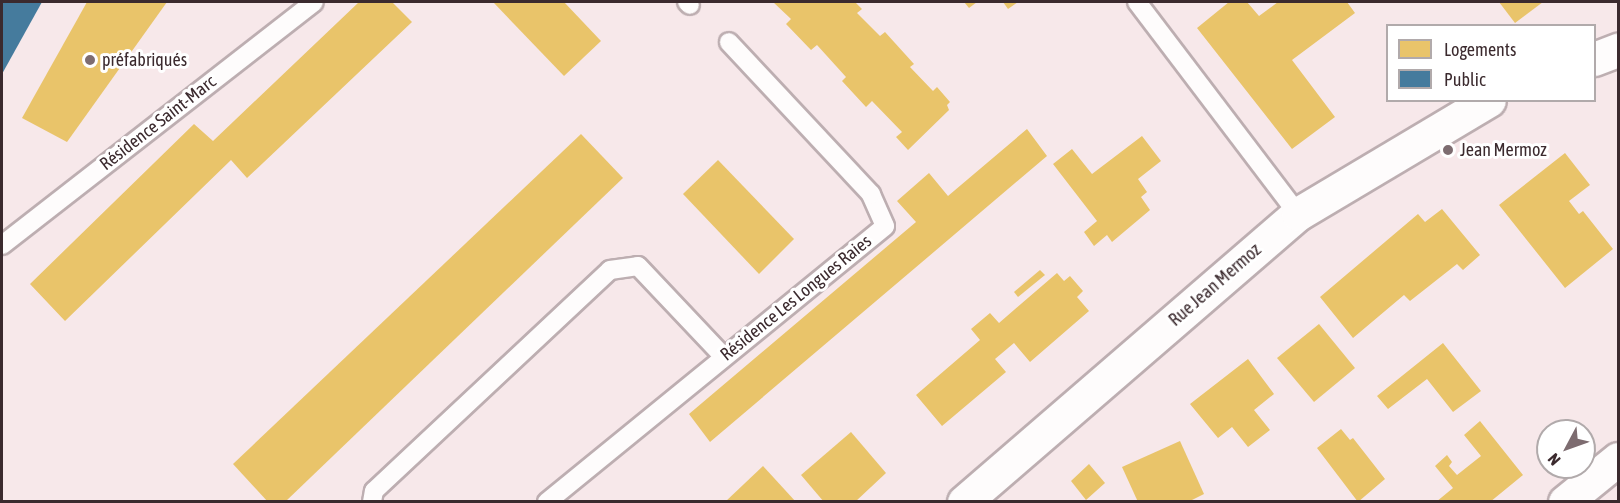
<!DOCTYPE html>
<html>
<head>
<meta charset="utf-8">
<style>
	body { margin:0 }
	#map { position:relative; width:1620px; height:503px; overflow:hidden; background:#f7e8ea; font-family:"Asap Condensed",sans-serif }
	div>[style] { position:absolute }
	.homes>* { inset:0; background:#e9c46a }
	.public>* { inset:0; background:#457b9d }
	.roads { filter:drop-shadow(2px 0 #bdaeb1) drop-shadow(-2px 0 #bdaeb1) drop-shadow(0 2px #bdaeb1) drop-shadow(0 -2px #bdaeb1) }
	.lane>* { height:18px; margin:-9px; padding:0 9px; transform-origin:9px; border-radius:9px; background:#fefcfc }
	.street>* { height:33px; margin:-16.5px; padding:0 16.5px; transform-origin:16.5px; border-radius:16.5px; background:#fefcfc }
	.dots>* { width:16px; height:16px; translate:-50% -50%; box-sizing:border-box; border:3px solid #fff; border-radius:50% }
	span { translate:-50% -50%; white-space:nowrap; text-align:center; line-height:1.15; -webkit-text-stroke:6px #fff; paint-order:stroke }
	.poi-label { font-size:18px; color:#3b2a2e }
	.left { translate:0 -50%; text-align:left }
	.street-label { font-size:18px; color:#3b2a2e }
	.frame { position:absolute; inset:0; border:3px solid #3b2a2e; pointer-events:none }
	.legend { position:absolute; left:1386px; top:24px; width:210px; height:78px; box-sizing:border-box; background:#fff; border:2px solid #b1aaab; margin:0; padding:8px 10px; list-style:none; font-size:18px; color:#3b2a2e }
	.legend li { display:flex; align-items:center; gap:12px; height:30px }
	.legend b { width:30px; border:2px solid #b1aaab }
	.north { position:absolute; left:1536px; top:419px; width:60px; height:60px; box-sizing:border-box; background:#fff; border:2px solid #b1aaab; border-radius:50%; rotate:229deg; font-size:16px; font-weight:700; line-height:24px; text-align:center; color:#3b2a2e }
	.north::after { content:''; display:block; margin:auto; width:21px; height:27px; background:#7d6c70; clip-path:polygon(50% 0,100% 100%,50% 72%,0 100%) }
</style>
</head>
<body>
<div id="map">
	<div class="homes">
		<i style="clip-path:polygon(87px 2px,167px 2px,67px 142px,22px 118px)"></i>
		<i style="clip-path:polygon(359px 2px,392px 2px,412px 22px,247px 178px,231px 160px,65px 321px,30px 284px,194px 124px,213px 141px)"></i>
		<i style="clip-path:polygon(493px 2px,564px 2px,601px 41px,564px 76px)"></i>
		<i style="clip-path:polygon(773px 2px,855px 2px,862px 9px,857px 13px,880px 36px,885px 32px,914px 64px,910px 67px,933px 91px,937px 87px,950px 102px,947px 105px,949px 110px,908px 150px,896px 137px,902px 132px,872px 101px,866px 107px,842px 81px,846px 77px,817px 45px,811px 50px,786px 24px,791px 19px)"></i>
		<i style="clip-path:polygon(964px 2px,977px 2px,969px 8px)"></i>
		<i style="clip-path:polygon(1003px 2px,1018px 2px,1008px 9px)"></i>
		<i style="clip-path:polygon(1229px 2px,1247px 2px,1259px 16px,1278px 2px,1347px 2px,1355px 13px,1292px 60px,1335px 117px,1292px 149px,1197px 28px)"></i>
		<i style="clip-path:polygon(1499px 2px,1543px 2px,1515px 23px)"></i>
		<i style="clip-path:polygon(1027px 129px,1047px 156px,710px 442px,689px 414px,916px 222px,897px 201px,929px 173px,948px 196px)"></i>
		<i style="clip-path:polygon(581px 134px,623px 178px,285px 502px,268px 502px,233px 464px)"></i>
		<i style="clip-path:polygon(1142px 136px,1161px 161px,1138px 179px,1147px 192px,1141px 197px,1150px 210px,1112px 242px,1107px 235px,1094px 246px,1084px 232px,1097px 221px,1053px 164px,1072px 149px,1092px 174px)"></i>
		<i style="clip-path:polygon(1565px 153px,1590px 185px,1569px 201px,1579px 214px,1583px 211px,1613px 249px,1565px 288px,1499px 205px)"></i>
		<i style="clip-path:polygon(718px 160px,794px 239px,759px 274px,683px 194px)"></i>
		<i style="clip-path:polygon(1442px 209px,1480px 255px,1463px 270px,1457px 264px,1410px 301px,1404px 295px,1353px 338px,1320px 297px,1418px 214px,1425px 222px)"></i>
		<i style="clip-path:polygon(1040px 270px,1045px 275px,1018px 297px,1014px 292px)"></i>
		<i style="clip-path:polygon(1057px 273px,1064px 281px,1070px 276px,1083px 291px,1077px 297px,1089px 311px,1030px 362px,1014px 343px,995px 359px,1006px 372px,942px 426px,916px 395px,980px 340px,971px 329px,990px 313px,999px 323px)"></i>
		<i style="clip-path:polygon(1319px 324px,1355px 368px,1314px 402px,1277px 358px)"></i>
		<i style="clip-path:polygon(1443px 343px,1481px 391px,1453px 412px,1427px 379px,1388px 409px,1377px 396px)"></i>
		<i style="clip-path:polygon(1248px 359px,1274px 394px,1254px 410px,1270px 430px,1248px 447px,1232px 427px,1218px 438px,1190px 404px)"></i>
		<i style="clip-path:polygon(1480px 421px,1523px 475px,1490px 502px,1436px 502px,1453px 488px,1435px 466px,1447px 455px,1452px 462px,1449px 466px,1457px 475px,1481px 456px,1464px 435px)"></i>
		<i style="clip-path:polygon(1341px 429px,1350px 440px,1353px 438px,1385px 479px,1358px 502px,1317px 448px)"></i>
		<i style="clip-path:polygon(851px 432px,886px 473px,855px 502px,824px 502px,801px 475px)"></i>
		<i style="clip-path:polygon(1180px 441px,1204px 494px,1188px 502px,1138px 502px,1122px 467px)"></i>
		<i style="clip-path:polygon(1089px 464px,1105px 483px,1086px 500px,1071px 481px)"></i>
		<i style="clip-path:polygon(763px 466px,796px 502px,725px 502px)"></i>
	</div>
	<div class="public">
		<i style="clip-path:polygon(2px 2px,42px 2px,2px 74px)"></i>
	</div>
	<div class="roads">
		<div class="lane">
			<i style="left:687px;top:2px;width:4px;rotate:45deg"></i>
			<i style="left:1137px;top:2px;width:266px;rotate:52.8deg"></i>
			<i style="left:2px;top:245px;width:395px;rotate:-37.9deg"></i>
			<i style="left:372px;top:502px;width:11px;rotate:-80deg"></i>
			<i style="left:374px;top:491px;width:323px;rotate:-43.1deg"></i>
			<i style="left:610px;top:270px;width:28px;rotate:-8deg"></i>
			<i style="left:638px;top:266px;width:125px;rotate:46.6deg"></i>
			<i style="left:547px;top:502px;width:436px;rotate:-39.2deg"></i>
			<i style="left:885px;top:226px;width:35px;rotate:-114deg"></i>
			<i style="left:871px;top:194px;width:208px;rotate:-133.1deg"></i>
		</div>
		<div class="street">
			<i style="left:1594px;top:59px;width:26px;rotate:-21deg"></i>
			<i style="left:964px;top:502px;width:441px;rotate:-40.8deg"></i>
			<i style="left:1298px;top:214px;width:222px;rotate:-30.8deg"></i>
			<i style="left:1565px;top:502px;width:68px;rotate:-39.1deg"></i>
		</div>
	</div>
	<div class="dots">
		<i style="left:90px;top:60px;background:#7d6c70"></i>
		<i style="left:1448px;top:150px;background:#7d6c70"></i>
	</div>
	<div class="poi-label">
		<span class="left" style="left:102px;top:60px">préfabriqués</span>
		<span class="left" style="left:1460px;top:150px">Jean Mermoz</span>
	</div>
	<div class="street-label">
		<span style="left:158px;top:123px;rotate:-38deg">Résidence Saint-Marc</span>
		<span style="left:1215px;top:285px;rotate:-41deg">Rue Jean Mermoz</span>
		<span style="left:796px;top:298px;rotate:-39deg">Résidence Les Longues Raies</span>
	</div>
	<div class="frame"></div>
	<ul class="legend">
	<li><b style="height:16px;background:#e9c46a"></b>Logements</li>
	<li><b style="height:16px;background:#457b9d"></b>Public</li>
	</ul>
	<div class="north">N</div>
</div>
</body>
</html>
